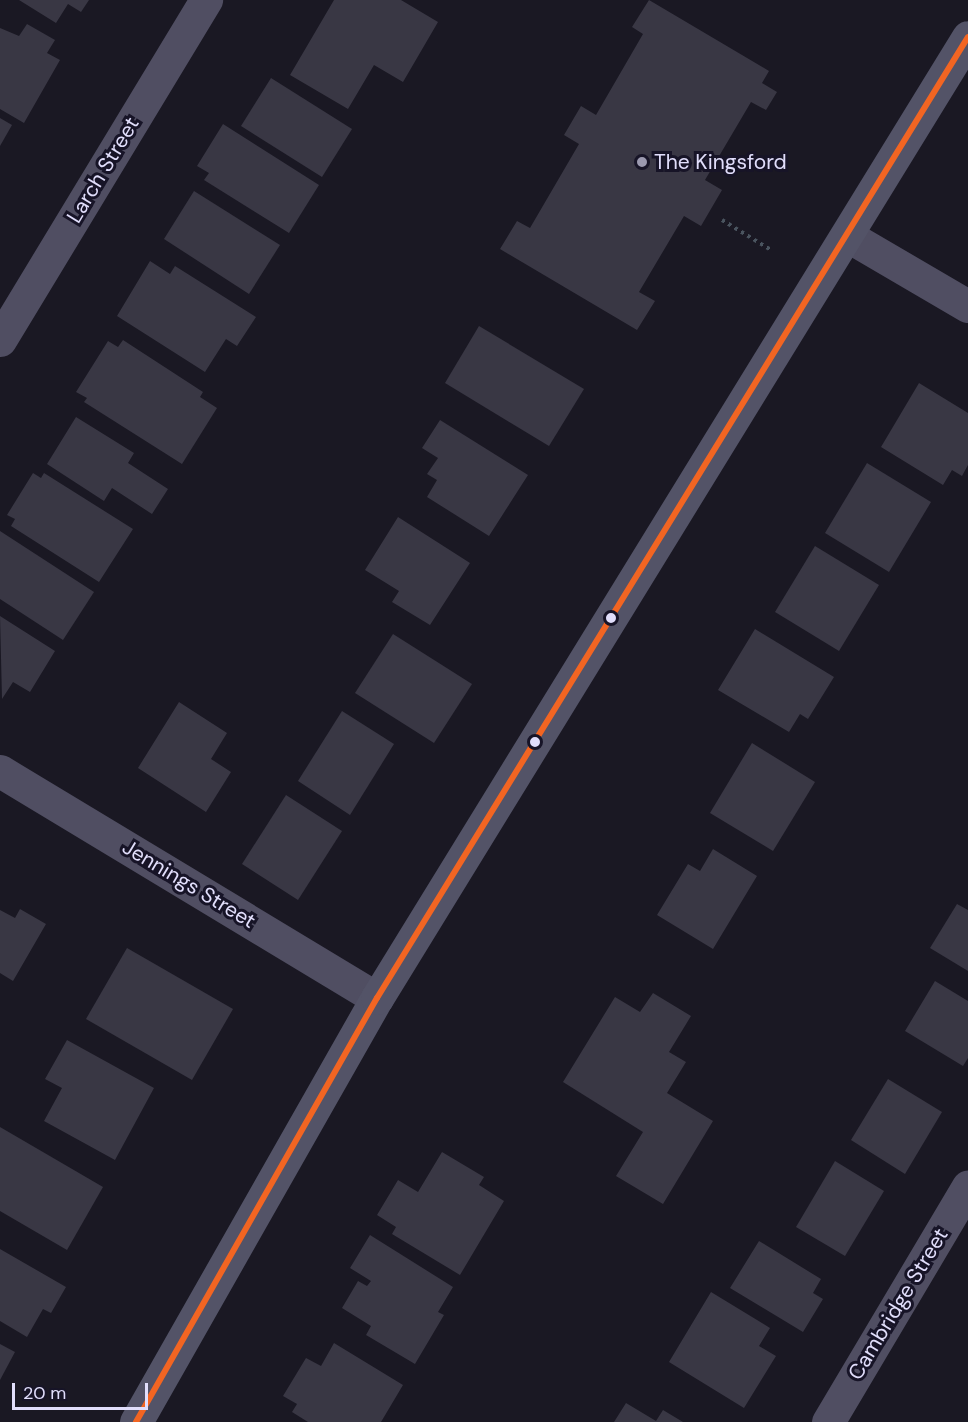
<!DOCTYPE html>
<html>
<head>
<meta charset="utf-8">
<style>
	body { margin:0 }
	#map { position:relative; width:968px; height:1422px; overflow:hidden; background:#1a1823; font-family:"DM Sans",sans-serif }
	div>[style] { position:absolute }
	.building>* { inset:0; background:#393744 }
	.path>* { height:4px; margin-top:-2px; transform-origin:0; background:repeating-linear-gradient(90deg,#4a545f 0 3px,transparent 0 7.5px) }
	.minor>* { height:33px; margin:-16.5px; padding:0 16.5px; transform-origin:16.5px; border-radius:16.5px; background:#504e62 }
	.secondary>* { height:33px; margin:-16.5px; padding:0 16.5px; transform-origin:16.5px; border-radius:16.5px; background:#535367 }
	.bus-1>* { height:6px; margin:-3px; padding:0 3px; transform-origin:3px; border-radius:3px; background:#f26522 }
	.dots>* { width:16px; height:16px; translate:-50% -50%; box-sizing:border-box; border:3px solid #171427; border-radius:50% }
	span { translate:-50% -50%; white-space:nowrap; text-align:center; line-height:1.15; -webkit-text-stroke:6px #171427; paint-order:stroke }
	.poi-label { font-size:21px; color:#e1defb }
	.left { translate:0 -50%; text-align:left }
	.street-label { font-size:21px; color:#e1defb }
	.scale { position:absolute; left:12px; top:1383px; width:136px; height:27px; box-sizing:border-box; border:3px solid #e1defb; border-top:0; padding-left:8px; font-size:18px; line-height:21px; white-space:nowrap; color:#e1defb; -webkit-text-stroke:4px #171427; paint-order:stroke }
</style>
</head>
<body>
<div id="map">
	<div class="building">
		<i style="clip-path:polygon(19px 0,89px 0,81px 12px,68px 4px,56px 23px)"></i>
		<i style="clip-path:polygon(334px 0,401px 0,438px 22px,403px 82px,374px 65px,348px 109px,290px 75px)"></i>
		<i style="clip-path:polygon(649px 0,769px 71px,762px 83px,777px 92px,766px 110px,751px 102px,705px 180px,722px 190px,701px 226px,684px 216px,639px 292px,655px 301px,637px 330px,500px 249px,517px 221px,530px 228px,579px 144px,564px 135px,581px 106px,596px 115px,643px 34px,632px 27px)"></i>
		<i style="clip-path:polygon(27px 24px,55px 40px,47px 53px,60px 60px,24px 123px,0 109px,0 28px,19px 36px)"></i>
		<i style="clip-path:polygon(271px 78px,352px 129px,322px 177px,241px 126px)"></i>
		<i style="clip-path:polygon(0 118px,12px 125px,0 146px)"></i>
		<i style="clip-path:polygon(223px 124px,319px 185px,289px 233px,204px 180px,209px 173px,197px 166px)"></i>
		<i style="clip-path:polygon(194px 191px,280px 245px,249px 294px,164px 239px)"></i>
		<i style="clip-path:polygon(150px 261px,170px 274px,175px 266px,256px 317px,237px 346px,226px 339px,205px 372px,117px 316px)"></i>
		<i style="clip-path:polygon(479px 326px,584px 389px,549px 446px,445px 383px)"></i>
		<i style="clip-path:polygon(123px 340px,203px 392px,200px 397px,217px 408px,182px 464px,84px 402px,87px 398px,76px 392px,108px 341px,118px 347px)"></i>
		<i style="clip-path:polygon(919px 383px,968px 413px,968px 465px,962px 476px,952px 470px,943px 485px,881px 447px)"></i>
		<i style="clip-path:polygon(76px 417px,134px 453px,128px 463px,168px 489px,152px 514px,112px 488px,104px 501px,47px 464px)"></i>
		<i style="clip-path:polygon(440px 420px,528px 475px,489px 536px,427px 497px,437px 480px,427px 474px,438px 458px,422px 448px)"></i>
		<i style="clip-path:polygon(867px 463px,931px 502px,889px 572px,825px 533px)"></i>
		<i style="clip-path:polygon(33px 473px,41px 478px,44px 473px,133px 529px,99px 582px,11px 526px,15px 519px,7px 515px)"></i>
		<i style="clip-path:polygon(398px 517px,470px 563px,430px 625px,392px 602px,399px 591px,365px 570px)"></i>
		<i style="clip-path:polygon(0 531px,94px 592px,63px 640px,0 599px)"></i>
		<i style="clip-path:polygon(815px 546px,879px 585px,839px 651px,775px 612px)"></i>
		<i style="clip-path:polygon(0 616px,55px 651px,30px 692px,13px 682px,2px 699px)"></i>
		<i style="clip-path:polygon(755px 629px,834px 677px,808px 719px,800px 714px,789px 732px,718px 690px)"></i>
		<i style="clip-path:polygon(393px 634px,472px 684px,434px 743px,355px 693px)"></i>
		<i style="clip-path:polygon(179px 702px,227px 733px,211px 759px,231px 772px,206px 812px,138px 768px)"></i>
		<i style="clip-path:polygon(342px 711px,394px 744px,350px 815px,298px 781px)"></i>
		<i style="clip-path:polygon(752px 743px,815px 782px,773px 851px,710px 813px)"></i>
		<i style="clip-path:polygon(286px 795px,342px 831px,298px 900px,242px 864px)"></i>
		<i style="clip-path:polygon(713px 849px,757px 876px,713px 949px,657px 915px,688px 864px,700px 871px)"></i>
		<i style="clip-path:polygon(957px 904px,968px 910px,968px 971px,930px 948px)"></i>
		<i style="clip-path:polygon(20px 909px,46px 924px,13px 981px,0 973px,0 910px,15px 918px)"></i>
		<i style="clip-path:polygon(127px 948px,233px 1009px,192px 1080px,86px 1019px)"></i>
		<i style="clip-path:polygon(935px 981px,968px 1001px,968px 1058px,963px 1066px,905px 1031px)"></i>
		<i style="clip-path:polygon(653px 993px,691px 1016px,669px 1052px,686px 1062px,667px 1093px,713px 1121px,663px 1204px,616px 1176px,643px 1132px,563px 1082px,615px 997px,640px 1012px)"></i>
		<i style="clip-path:polygon(67px 1040px,154px 1088px,115px 1160px,44px 1121px,62px 1088px,45px 1079px)"></i>
		<i style="clip-path:polygon(888px 1079px,942px 1112px,905px 1174px,851px 1140px)"></i>
		<i style="clip-path:polygon(0 1127px,103px 1187px,67px 1250px,0 1211px)"></i>
		<i style="clip-path:polygon(442px 1152px,484px 1177px,479px 1185px,504px 1201px,460px 1275px,392px 1234px,396px 1227px,377px 1215px,398px 1180px,418px 1192px)"></i>
		<i style="clip-path:polygon(835px 1161px,884px 1191px,845px 1256px,796px 1227px)"></i>
		<i style="clip-path:polygon(370px 1235px,453px 1287px,438px 1312px,444px 1315px,415px 1364px,366px 1335px,371px 1326px,342px 1308px,358px 1281px,367px 1286px,371px 1281px,350px 1268px)"></i>
		<i style="clip-path:polygon(759px 1241px,821px 1279px,813px 1293px,823px 1299px,803px 1332px,730px 1288px)"></i>
		<i style="clip-path:polygon(0 1249px,66px 1287px,51px 1313px,43px 1309px,27px 1337px,0 1321px)"></i>
		<i style="clip-path:polygon(711px 1292px,770px 1328px,759px 1346px,776px 1356px,744px 1408px,669px 1362px)"></i>
		<i style="clip-path:polygon(334px 1343px,403px 1385px,381px 1422px,308px 1422px,292px 1412px,297px 1404px,283px 1396px,306px 1358px,321px 1366px)"></i>
		<i style="clip-path:polygon(0 1344px,15px 1352px,0 1380px)"></i>
		<i style="clip-path:polygon(626px 1403px,656px 1421px,663px 1410px,683px 1422px,614px 1422px)"></i>
	</div>
	<div class="path">
		<i style="left:722px;top:220px;width:57px;rotate:31.5deg"></i>
	</div>
	<div class="minor">
		<i style="left:848px;top:236px;width:139px;rotate:30.3deg"></i>
		<i style="left:0;top:340px;width:398px;rotate:-58.8deg"></i>
		<i style="left:0;top:771px;width:440px;rotate:31.1deg"></i>
		<i style="left:828px;top:1422px;width:274px;rotate:-59.3deg"></i>
	</div>
	<div class="secondary">
		<i style="left:136px;top:1422px;width:488px;rotate:-60.4deg"></i>
		<i style="left:377px;top:998px;width:1128px;rotate:-58.41deg"></i>
	</div>
	<div class="bus-1">
		<i style="left:136px;top:1422px;width:488px;rotate:-60.4deg"></i>
		<i style="left:377px;top:998px;width:1128px;rotate:-58.41deg"></i>
	</div>
	<div class="dots">
		<i style="left:642px;top:162px;background:#9b99af"></i>
		<i style="left:611px;top:618px;background:#e1defb"></i>
		<i style="left:535px;top:742px;background:#e1defb"></i>
	</div>
	<div class="poi-label">
		<span class="left" style="left:654px;top:162px">The Kingsford</span>
	</div>
	<div class="street-label">
		<span style="left:103px;top:170px;rotate:-59deg">Larch Street</span>
		<span style="left:189px;top:884px;rotate:31deg">Jennings Street</span>
		<span style="left:898px;top:1304px;rotate:-59deg">Cambridge Street</span>
	</div>
	<div class="scale">20 m</div>
</div>
</body>
</html>
